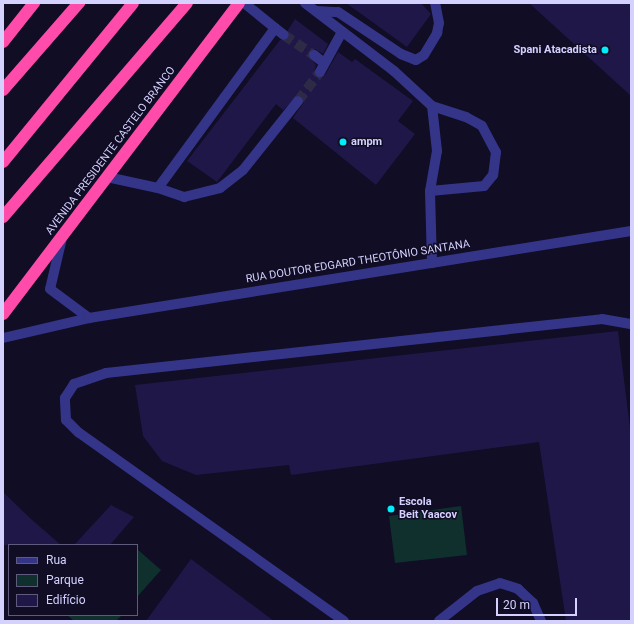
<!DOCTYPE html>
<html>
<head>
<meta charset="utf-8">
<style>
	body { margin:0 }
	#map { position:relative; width:634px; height:624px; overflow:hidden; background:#100d25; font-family:Roboto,sans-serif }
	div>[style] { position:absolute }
	.green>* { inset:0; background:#0f302d }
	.building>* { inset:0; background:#1f1748 }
	.minor-tunnel>* { height:10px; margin-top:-5px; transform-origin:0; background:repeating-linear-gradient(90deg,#2d2a46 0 10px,transparent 0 15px) }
	.minor>* { height:10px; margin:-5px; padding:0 5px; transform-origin:5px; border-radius:5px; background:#343588 }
	.highway>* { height:12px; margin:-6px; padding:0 6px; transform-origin:6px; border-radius:6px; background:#ff4caa }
	.dots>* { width:11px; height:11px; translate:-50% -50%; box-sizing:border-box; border:2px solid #100d25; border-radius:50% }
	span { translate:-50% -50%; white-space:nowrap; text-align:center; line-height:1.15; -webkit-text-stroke:3px #100d25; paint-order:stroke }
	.poi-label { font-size:11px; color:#d4d1ff; font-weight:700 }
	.right { translate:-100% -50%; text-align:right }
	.left { translate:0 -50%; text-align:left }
	.street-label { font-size:11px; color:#d4d1ff }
	.frame { position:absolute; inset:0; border:4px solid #d4d1ff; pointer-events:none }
	.legend { position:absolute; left:8px; top:544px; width:130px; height:72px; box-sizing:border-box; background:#100d25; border:1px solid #5e5b7c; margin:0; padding:5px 7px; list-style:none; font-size:12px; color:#d4d1ff }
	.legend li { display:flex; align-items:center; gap:8px; height:20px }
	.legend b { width:20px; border:1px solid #5e5b7c }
	.scale { position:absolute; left:496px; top:598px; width:81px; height:18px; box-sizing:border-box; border:2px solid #d4d1ff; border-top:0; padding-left:5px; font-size:12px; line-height:14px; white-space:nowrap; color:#d4d1ff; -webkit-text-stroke:3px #100d25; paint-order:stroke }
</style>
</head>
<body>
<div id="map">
	<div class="green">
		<i style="clip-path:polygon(461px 506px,467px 555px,395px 563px,389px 516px)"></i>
		<i style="clip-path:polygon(137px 549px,161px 570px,137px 597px)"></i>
		<i style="clip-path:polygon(67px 615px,122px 615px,116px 621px,74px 621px)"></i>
	</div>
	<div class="building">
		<i style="clip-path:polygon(346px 3px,421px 3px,431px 14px,407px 47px)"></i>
		<i style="clip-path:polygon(529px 3px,631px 3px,631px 96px)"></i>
		<i style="clip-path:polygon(295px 19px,328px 44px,323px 54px,315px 49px,308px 54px,316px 65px,314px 72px,317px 77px,325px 75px,338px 52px,352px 62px,355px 59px,413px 101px,398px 121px,415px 134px,376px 185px,293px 118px,304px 102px,299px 95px,283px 110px,276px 104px,217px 182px,187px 161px,280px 40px,289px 39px,288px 30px)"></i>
		<i style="clip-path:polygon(618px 331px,631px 436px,631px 621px,566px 621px,539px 442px,291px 475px,289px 465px,196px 475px,162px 461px,143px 436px,135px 385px)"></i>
		<i style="clip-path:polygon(3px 492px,31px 519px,61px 545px,3px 545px)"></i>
		<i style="clip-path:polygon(111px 505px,134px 517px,110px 545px,74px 545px)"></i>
		<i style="clip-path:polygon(191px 559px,274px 621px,146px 621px)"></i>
	</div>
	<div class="minor-tunnel">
		<i style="left:284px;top:35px;width:36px;rotate:34deg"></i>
		<i style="left:298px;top:101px;width:36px;rotate:-53deg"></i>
	</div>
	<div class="minor">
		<i style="left:305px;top:3px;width:112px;rotate:37.4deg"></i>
		<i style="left:394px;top:71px;width:52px;rotate:42.6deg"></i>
		<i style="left:432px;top:106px;width:36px;rotate:18deg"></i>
		<i style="left:466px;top:117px;width:18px;rotate:29deg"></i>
		<i style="left:482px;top:126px;width:30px;rotate:62deg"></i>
		<i style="left:496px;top:152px;width:23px;rotate:97deg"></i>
		<i style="left:493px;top:175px;width:14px;rotate:129deg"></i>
		<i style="left:484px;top:186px;width:54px;rotate:174.7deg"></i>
		<i style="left:316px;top:11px;width:22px;rotate:3deg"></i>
		<i style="left:338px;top:12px;width:76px;rotate:33.7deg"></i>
		<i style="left:401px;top:54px;width:16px;rotate:22deg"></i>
		<i style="left:416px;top:60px;width:9px;rotate:-32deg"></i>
		<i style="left:424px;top:55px;width:26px;rotate:-59deg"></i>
		<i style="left:437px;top:33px;width:10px;rotate:-79deg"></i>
		<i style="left:439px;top:23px;width:20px;rotate:-101deg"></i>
		<i style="left:275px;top:28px;width:11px;rotate:38deg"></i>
		<i style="left:314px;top:55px;width:13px;rotate:39deg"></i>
		<i style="left:320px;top:72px;width:46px;rotate:-61.2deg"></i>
		<i style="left:107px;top:177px;width:52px;rotate:12.2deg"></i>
		<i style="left:158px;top:188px;width:198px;rotate:-53.8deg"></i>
		<i style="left:275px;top:28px;width:40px;rotate:-141deg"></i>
		<i style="left:158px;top:188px;width:28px;rotate:19deg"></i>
		<i style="left:184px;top:197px;width:37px;rotate:-14deg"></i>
		<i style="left:220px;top:188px;width:29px;rotate:-38deg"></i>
		<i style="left:243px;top:170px;width:88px;rotate:-51.4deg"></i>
		<i style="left:62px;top:238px;width:52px;rotate:103.2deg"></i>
		<i style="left:50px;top:289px;width:49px;rotate:36.6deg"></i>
		<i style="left:432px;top:263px;width:72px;rotate:-91.6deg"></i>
		<i style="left:430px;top:191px;width:41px;rotate:-80.1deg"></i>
		<i style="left:437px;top:151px;width:45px;rotate:-96.3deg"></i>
		<i style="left:3px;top:338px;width:88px;rotate:-13.1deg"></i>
		<i style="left:89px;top:318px;width:549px;rotate:-9.12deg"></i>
		<i style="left:344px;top:621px;width:325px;rotate:-144.6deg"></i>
		<i style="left:79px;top:433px;width:18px;rotate:-135deg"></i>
		<i style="left:66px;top:420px;width:22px;rotate:-93deg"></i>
		<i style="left:65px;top:398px;width:17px;rotate:-57deg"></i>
		<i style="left:74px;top:384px;width:34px;rotate:-19deg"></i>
		<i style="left:106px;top:373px;width:499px;rotate:-6.2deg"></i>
		<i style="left:602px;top:319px;width:29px;rotate:10deg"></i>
		<i style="left:439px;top:621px;width:48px;rotate:-38.3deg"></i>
		<i style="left:477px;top:591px;width:24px;rotate:-19deg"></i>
		<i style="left:500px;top:583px;width:19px;rotate:18deg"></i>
		<i style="left:518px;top:589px;width:21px;rotate:43deg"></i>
		<i style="left:533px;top:603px;width:20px;rotate:66deg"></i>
	</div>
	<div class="highway">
		<i style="left:3px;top:42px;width:50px;rotate:-51.5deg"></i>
		<i style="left:3px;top:90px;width:116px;rotate:-48.9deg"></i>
		<i style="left:3px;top:162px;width:205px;rotate:-50.7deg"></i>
		<i style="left:3px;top:217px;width:282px;rotate:-49.3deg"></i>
		<i style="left:3px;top:314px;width:390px;rotate:-52.8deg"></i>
	</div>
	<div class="dots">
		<i style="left:605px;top:50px;background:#00eefc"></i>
		<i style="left:343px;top:142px;background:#00eefc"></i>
		<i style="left:391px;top:509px;background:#00eefc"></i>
	</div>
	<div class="poi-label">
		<span class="right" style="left:597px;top:50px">Spani Atacadista</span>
		<span class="left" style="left:351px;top:142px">ampm</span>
		<span class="left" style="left:399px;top:509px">Escola<br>Beit Yaacov</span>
	</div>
	<div class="street-label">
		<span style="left:111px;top:151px;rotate:-53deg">AVENIDA PRESIDENTE CASTELO BRANCO</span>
		<span style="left:358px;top:262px;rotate:-9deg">RUA DOUTOR EDGARD THEOTÔNIO SANTANA</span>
	</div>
	<div class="frame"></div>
	<ul class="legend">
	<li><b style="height:5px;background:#343588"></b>Rua</li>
	<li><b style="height:11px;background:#0f302d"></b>Parque</li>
	<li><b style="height:11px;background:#1f1748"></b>Edifício</li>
	</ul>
	<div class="scale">20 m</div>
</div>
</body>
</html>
